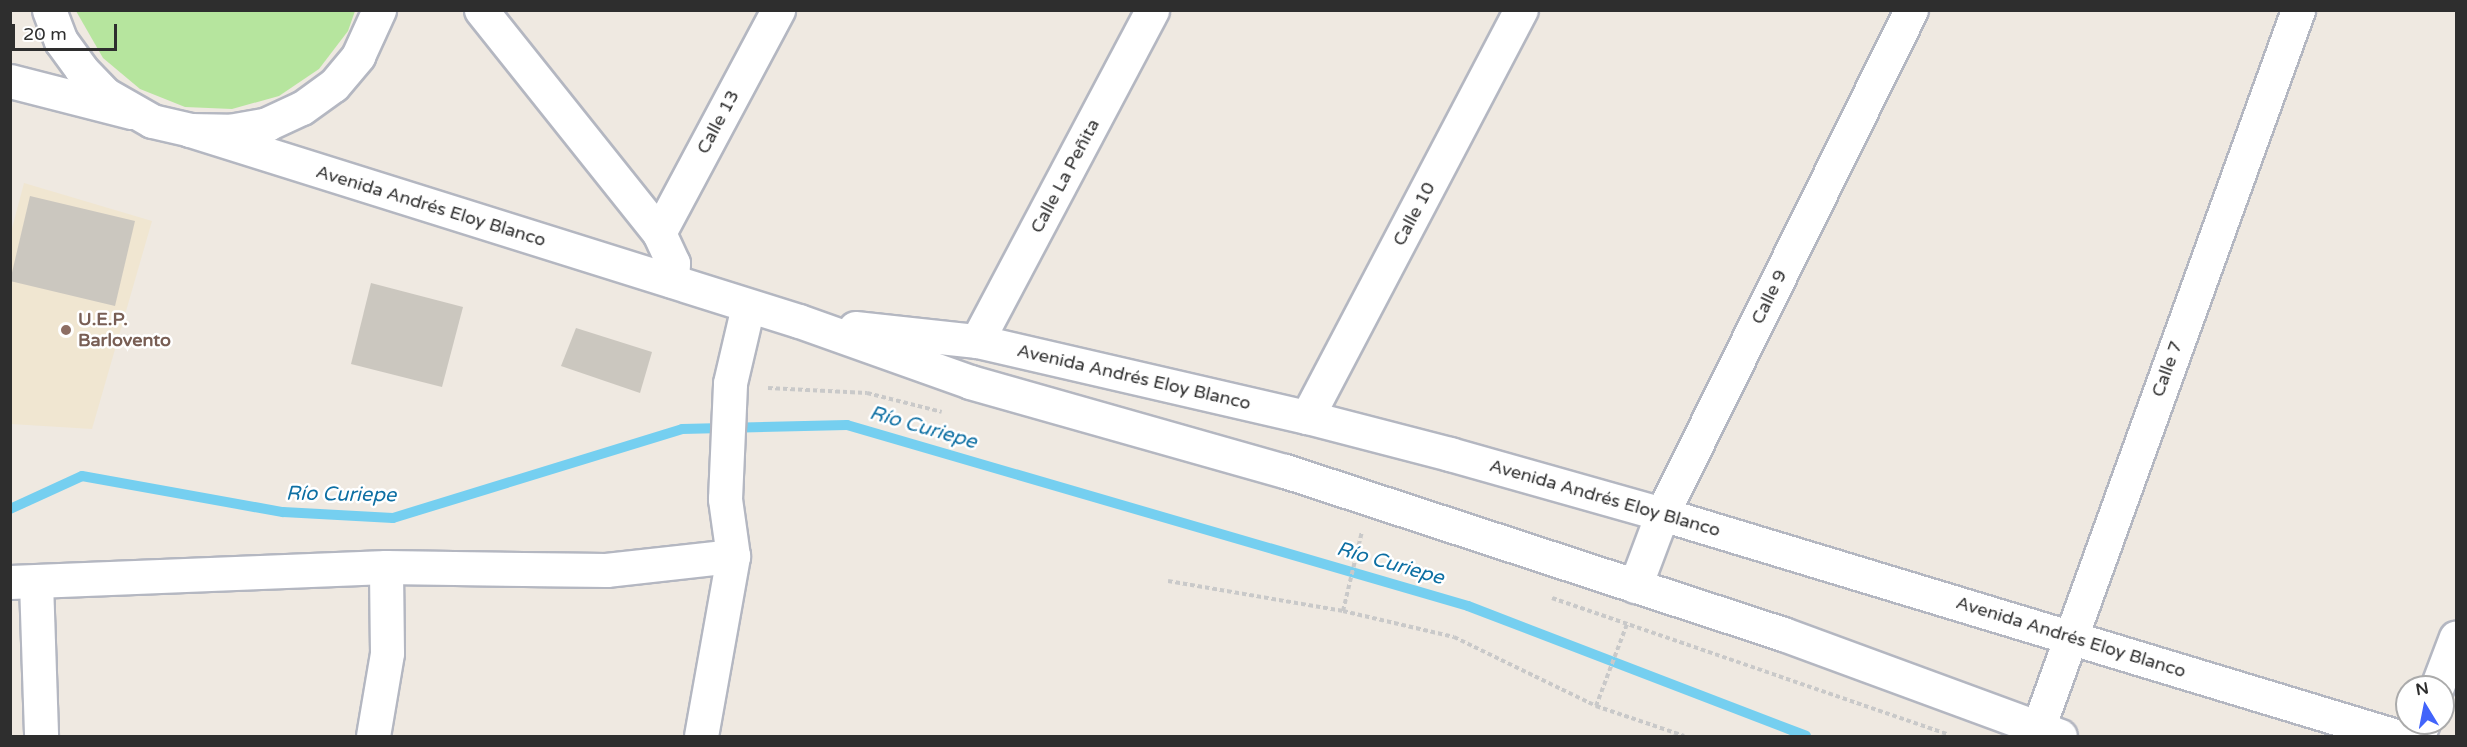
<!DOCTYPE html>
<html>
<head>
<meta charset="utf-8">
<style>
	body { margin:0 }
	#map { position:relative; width:2467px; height:747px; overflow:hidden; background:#efe9e1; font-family:"Varela Round",sans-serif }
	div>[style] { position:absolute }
	.education>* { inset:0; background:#f0e6d1 }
	.green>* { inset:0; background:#b6e59e }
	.stream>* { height:10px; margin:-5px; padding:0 5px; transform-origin:5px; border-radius:5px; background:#75cff0 }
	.building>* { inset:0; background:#cbc7bf }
	.path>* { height:4px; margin-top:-2px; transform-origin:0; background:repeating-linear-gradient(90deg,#c9c9c9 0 4.5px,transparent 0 7.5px) }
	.roads { filter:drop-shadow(2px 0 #b4b7c1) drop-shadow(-2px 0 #b4b7c1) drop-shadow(0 2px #b4b7c1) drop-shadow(0 -2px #b4b7c1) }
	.minor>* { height:33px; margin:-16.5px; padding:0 16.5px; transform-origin:16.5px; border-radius:16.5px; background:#fff }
	.secondary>* { height:33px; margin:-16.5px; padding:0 16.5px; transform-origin:16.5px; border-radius:16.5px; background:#fff }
	.dots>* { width:16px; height:16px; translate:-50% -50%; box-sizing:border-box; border:3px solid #fff; border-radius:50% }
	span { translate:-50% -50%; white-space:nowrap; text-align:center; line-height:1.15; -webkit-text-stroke:5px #fff; paint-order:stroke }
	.street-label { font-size:18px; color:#2e2e2e }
	.education-label { font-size:18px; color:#785e54; font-weight:700 }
	.left { translate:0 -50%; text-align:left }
	.water-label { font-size:20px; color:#0d6fa3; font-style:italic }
	.frame { position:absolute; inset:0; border:12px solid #2e2e2e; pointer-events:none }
	.north { position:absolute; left:2395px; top:675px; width:60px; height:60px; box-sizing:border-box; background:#fff; border:2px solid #ababab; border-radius:50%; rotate:350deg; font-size:16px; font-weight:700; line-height:24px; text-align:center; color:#2e2e2e }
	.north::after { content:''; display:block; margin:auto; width:21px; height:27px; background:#4264fb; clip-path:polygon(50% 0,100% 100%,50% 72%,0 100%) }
	.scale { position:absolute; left:12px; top:24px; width:105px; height:27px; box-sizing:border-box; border:3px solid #2e2e2e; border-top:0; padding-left:8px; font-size:18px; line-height:21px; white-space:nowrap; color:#2e2e2e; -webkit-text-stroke:4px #fff; paint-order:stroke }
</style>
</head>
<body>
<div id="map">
	<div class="education">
		<i style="clip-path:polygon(24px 183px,152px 221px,92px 429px,11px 424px,10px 236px)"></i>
	</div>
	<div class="green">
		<i style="clip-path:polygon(76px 11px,76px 10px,355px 11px,348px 31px,319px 69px,279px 96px,232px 109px,185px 107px,140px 89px,103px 58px)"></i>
	</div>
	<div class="stream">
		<i style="left:10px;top:509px;width:79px;rotate:-24.6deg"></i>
		<i style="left:82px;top:476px;width:204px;rotate:10.2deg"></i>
		<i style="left:283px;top:512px;width:110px;rotate:3.1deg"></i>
		<i style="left:393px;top:518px;width:302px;rotate:-17.1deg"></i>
		<i style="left:682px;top:429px;width:165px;rotate:-1.4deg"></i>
		<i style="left:847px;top:425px;width:647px;rotate:16.25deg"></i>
		<i style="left:1468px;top:606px;width:362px;rotate:21deg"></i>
	</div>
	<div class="building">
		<i style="clip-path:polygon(30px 196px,135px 221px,115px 306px,10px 281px)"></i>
		<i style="clip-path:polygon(371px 283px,463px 307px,442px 387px,351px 364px)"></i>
		<i style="clip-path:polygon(576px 328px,652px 352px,640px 393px,561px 366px)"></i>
	</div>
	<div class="path">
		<i style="left:768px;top:388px;width:99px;rotate:2.9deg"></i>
		<i style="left:867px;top:393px;width:77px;rotate:14.2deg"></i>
		<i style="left:1168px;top:581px;width:178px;rotate:9.7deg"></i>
		<i style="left:1343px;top:611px;width:114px;rotate:13.2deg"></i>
		<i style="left:1454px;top:637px;width:158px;rotate:25.9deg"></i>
		<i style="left:1596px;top:706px;width:93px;rotate:18.8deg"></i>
		<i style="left:1552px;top:598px;width:418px;rotate:19deg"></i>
		<i style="left:1343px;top:611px;width:82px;rotate:-76.6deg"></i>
		<i style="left:1596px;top:706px;width:88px;rotate:-69.3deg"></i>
	</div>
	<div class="roads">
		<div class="minor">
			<i style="left:10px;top:81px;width:125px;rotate:14.4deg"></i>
			<i style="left:659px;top:233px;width:253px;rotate:-61.9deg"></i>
			<i style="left:977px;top:341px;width:374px;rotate:-62.1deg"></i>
			<i style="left:1307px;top:417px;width:460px;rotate:-62.3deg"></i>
			<i style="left:10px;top:582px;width:376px;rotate:-2.3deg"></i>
			<i style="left:386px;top:567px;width:220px;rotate:0.8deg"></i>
			<i style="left:606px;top:570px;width:128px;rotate:-6.3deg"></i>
			<i style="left:36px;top:582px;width:154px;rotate:88.1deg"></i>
			<i style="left:1635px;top:586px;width:77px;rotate:-69.4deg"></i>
			<i style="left:1662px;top:514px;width:562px;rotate:-63.71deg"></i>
			<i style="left:2437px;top:687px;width:53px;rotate:-69.2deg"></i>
			<i style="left:2038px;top:728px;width:764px;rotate:-70.09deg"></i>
			<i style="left:373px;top:736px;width:84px;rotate:-80.4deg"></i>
			<i style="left:387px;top:653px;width:86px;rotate:-90.7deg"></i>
			<i style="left:701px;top:736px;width:183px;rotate:-79.9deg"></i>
			<i style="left:733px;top:556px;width:58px;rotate:-98deg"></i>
			<i style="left:725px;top:499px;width:116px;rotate:-87.5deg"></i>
			<i style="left:730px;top:383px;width:79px;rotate:-76.8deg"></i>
			<i style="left:2418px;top:736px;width:14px;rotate:-69deg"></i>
		</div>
		<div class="secondary">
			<i style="left:49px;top:10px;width:33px;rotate:69deg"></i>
			<i style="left:61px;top:41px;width:34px;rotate:54deg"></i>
			<i style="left:81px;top:69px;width:35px;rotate:46deg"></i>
			<i style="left:105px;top:94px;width:54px;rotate:29.9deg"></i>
			<i style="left:152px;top:121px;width:39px;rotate:13deg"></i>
			<i style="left:190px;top:130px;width:39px;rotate:1deg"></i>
			<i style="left:229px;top:131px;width:39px;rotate:-10deg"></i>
			<i style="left:267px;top:124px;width:38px;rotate:-25deg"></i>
			<i style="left:302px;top:108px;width:39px;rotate:-36deg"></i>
			<i style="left:334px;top:85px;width:38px;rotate:-50deg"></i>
			<i style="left:358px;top:56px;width:51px;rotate:-65.5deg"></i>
			<i style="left:481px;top:10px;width:285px;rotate:51.4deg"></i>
			<i style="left:659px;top:233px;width:33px;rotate:65deg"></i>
			<i style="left:673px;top:263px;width:18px;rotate:93deg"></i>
			<i style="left:190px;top:130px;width:638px;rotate:17.41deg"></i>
			<i style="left:799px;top:321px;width:182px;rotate:19.6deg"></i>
			<i style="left:970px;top:382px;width:327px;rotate:15.8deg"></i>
			<i style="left:1285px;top:471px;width:524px;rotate:18.12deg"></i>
			<i style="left:1783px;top:634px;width:295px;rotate:20.2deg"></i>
			<i style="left:855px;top:328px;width:123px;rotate:6.1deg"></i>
			<i style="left:977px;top:341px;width:339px;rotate:13deg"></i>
			<i style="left:1307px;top:417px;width:148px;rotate:14.5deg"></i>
			<i style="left:1450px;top:454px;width:220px;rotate:15.8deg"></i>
			<i style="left:1662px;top:514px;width:767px;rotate:16.83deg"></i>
		</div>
	</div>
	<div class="dots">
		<i style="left:66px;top:330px;background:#8d6e63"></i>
	</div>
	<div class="street-label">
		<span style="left:718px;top:122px;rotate:-62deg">Calle 13</span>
		<span style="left:1065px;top:176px;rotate:-62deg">Calle La Peñita</span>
		<span style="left:431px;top:206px;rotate:17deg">Avenida Andrés Eloy Blanco</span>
		<span style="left:1414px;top:214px;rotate:-62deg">Calle 10</span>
		<span style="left:1769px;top:297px;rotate:-64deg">Calle 9</span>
		<span style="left:2167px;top:369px;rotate:-70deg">Calle 7</span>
		<span style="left:1134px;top:377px;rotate:13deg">Avenida Andrés Eloy Blanco</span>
		<span style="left:1605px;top:498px;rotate:16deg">Avenida Andrés Eloy Blanco</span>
		<span style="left:2071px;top:637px;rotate:17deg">Avenida Andrés Eloy Blanco</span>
	</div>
	<div class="education-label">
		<span class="left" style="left:78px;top:330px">U.E.P.<br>Barlovento</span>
	</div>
	<div class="water-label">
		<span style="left:923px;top:428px;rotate:16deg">Río Curiepe</span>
		<span style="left:341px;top:495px;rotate:1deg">Río Curiepe</span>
		<span style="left:1390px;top:564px;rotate:16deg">Río Curiepe</span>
	</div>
	<div class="frame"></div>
	<div class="north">N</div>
	<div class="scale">20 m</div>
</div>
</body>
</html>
